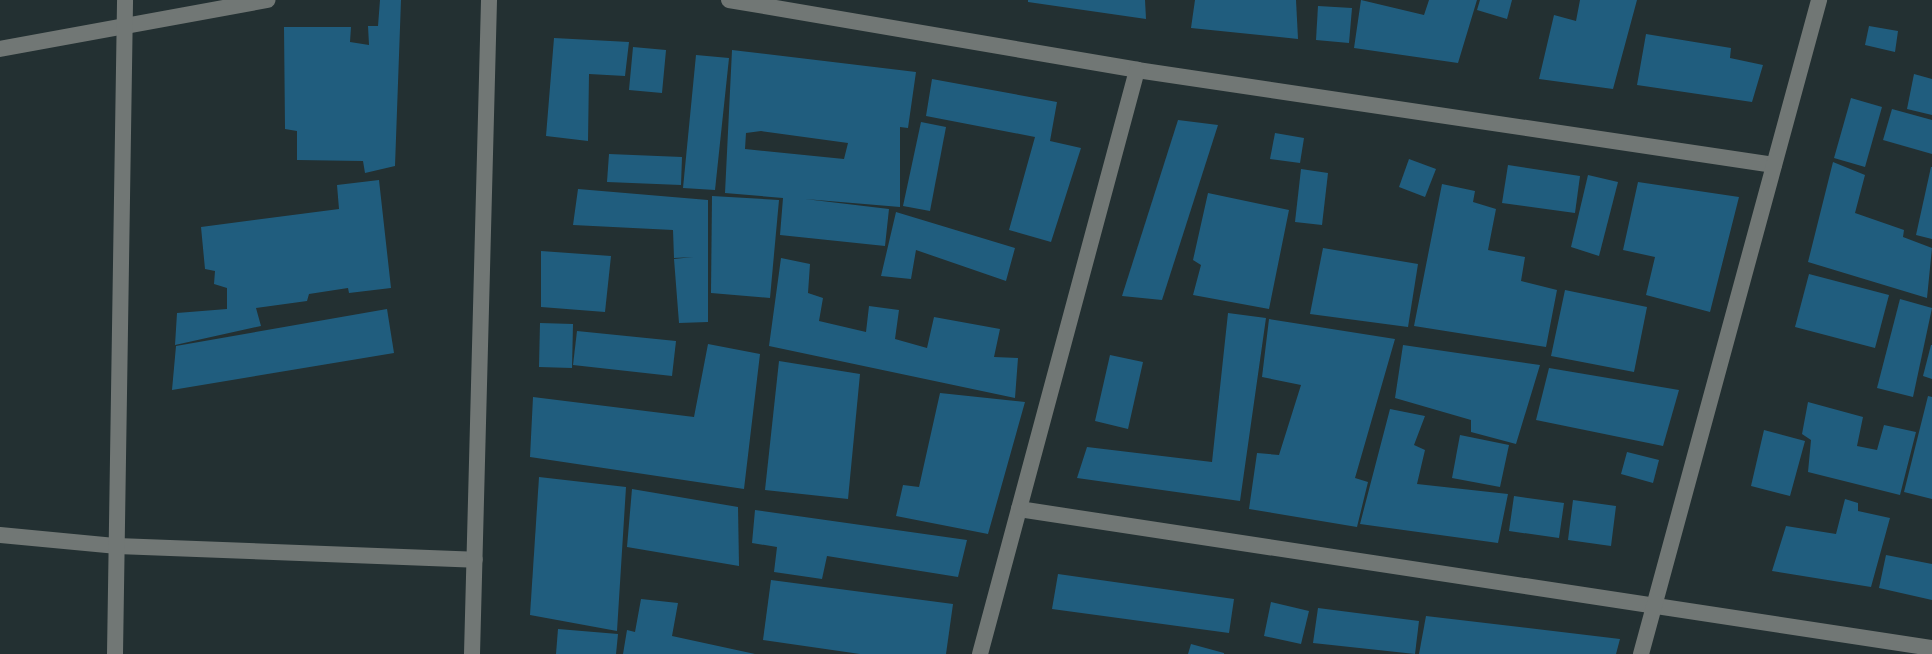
<!DOCTYPE html>
<html>
<head>
<meta charset="utf-8">
<style>
	body { margin:0 }
	#map { position:relative; width:1932px; height:654px; overflow:hidden; background:#233032; font-family:"Noto Sans",sans-serif }
	div>[style] { position:absolute }
	.building>* { inset:0; background:#205d7e }
	.street>* { height:16px; margin:-8px; padding:0 8px; transform-origin:8px; border-radius:8px; background:#717775 }
	span { translate:-50% -50%; white-space:nowrap; text-align:center; line-height:1.15; -webkit-text-stroke:6px #233032; paint-order:stroke }
</style>
</head>
<body>
<div id="map">
	<div class="building">
		<i style="clip-path:polygon(380px 0,401px 0,395px 166px,365px 173px,363px 161px,297px 160px,297px 131px,285px 129px,284px 27px,351px 27px,350px 42px,369px 45px,368px 26px,378px 26px)"></i>
		<i style="clip-path:polygon(1028px 0,1145px 0,1146px 19px,1028px 2px)"></i>
		<i style="clip-path:polygon(1195px 0,1296px 0,1298px 39px,1191px 28px)"></i>
		<i style="clip-path:polygon(1361px 0,1424px 15px,1429px 0,1477px 0,1458px 63px,1354px 48px)"></i>
		<i style="clip-path:polygon(1480px 0,1512px 0,1507px 19px,1477px 10px)"></i>
		<i style="clip-path:polygon(1580px 0,1637px 0,1613px 89px,1539px 79px,1554px 15px,1576px 21px)"></i>
		<i style="clip-path:polygon(1318px 6px,1352px 8px,1349px 43px,1316px 40px)"></i>
		<i style="clip-path:polygon(1869px 26px,1898px 31px,1895px 52px,1865px 45px)"></i>
		<i style="clip-path:polygon(1646px 34px,1731px 48px,1730px 58px,1763px 65px,1752px 102px,1637px 85px)"></i>
		<i style="clip-path:polygon(554px 38px,629px 42px,625px 76px,589px 74px,588px 141px,546px 136px)"></i>
		<i style="clip-path:polygon(633px 47px,666px 50px,662px 93px,629px 90px)"></i>
		<i style="clip-path:polygon(evenodd,732px 50px,916px 72px,908px 128px,900px 127px,900px 207px,805px 199px,889px 209px,885px 246px,780px 235px,783px 198px,725px 193px,732px 50px,761px 131px,848px 143px,844px 159px,745px 149px,746px 133px,761px 131px)"></i>
		<i style="clip-path:polygon(696px 55px,729px 58px,715px 190px,683px 188px)"></i>
		<i style="clip-path:polygon(1914px 74px,1932px 79px,1932px 115px,1907px 109px)"></i>
		<i style="clip-path:polygon(932px 79px,1057px 102px,1050px 141px,1081px 148px,1051px 242px,1009px 230px,1035px 137px,926px 116px)"></i>
		<i style="clip-path:polygon(1851px 98px,1882px 107px,1865px 167px,1834px 158px)"></i>
		<i style="clip-path:polygon(1892px 109px,1932px 120px,1932px 154px,1883px 140px)"></i>
		<i style="clip-path:polygon(1178px 120px,1218px 125px,1162px 300px,1122px 296px)"></i>
		<i style="clip-path:polygon(921px 122px,946px 127px,930px 211px,903px 206px)"></i>
		<i style="clip-path:polygon(1275px 133px,1304px 138px,1300px 163px,1270px 159px)"></i>
		<i style="clip-path:polygon(609px 154px,682px 157px,681px 185px,607px 182px)"></i>
		<i style="clip-path:polygon(1409px 159px,1436px 169px,1425px 197px,1399px 187px)"></i>
		<i style="clip-path:polygon(1833px 162px,1865px 175px,1855px 213px,1904px 230px,1903px 237px,1932px 248px,1927px 298px,1808px 262px)"></i>
		<i style="clip-path:polygon(1508px 165px,1580px 176px,1575px 213px,1502px 203px)"></i>
		<i style="clip-path:polygon(1931px 167px,1932px 167px,1932px 239px,1916px 235px)"></i>
		<i style="clip-path:polygon(1301px 169px,1328px 173px,1322px 225px,1295px 222px)"></i>
		<i style="clip-path:polygon(1588px 175px,1618px 182px,1599px 256px,1571px 247px)"></i>
		<i style="clip-path:polygon(379px 180px,391px 288px,349px 293px,348px 288px,309px 294px,307px 301px,256px 308px,261px 326px,175px 345px,177px 313px,227px 309px,227px 288px,214px 284px,215px 271px,205px 269px,201px 227px,339px 209px,337px 185px)"></i>
		<i style="clip-path:polygon(1638px 182px,1739px 197px,1710px 312px,1646px 295px,1655px 257px,1623px 250px)"></i>
		<i style="clip-path:polygon(1442px 184px,1475px 191px,1473px 202px,1496px 209px,1488px 250px,1525px 257px,1521px 281px,1557px 290px,1546px 347px,1414px 326px)"></i>
		<i style="clip-path:polygon(578px 189px,708px 200px,708px 322px,679px 323px,674px 259px,693px 257px,674px 258px,673px 230px,573px 225px)"></i>
		<i style="clip-path:polygon(1208px 193px,1289px 210px,1269px 309px,1193px 295px,1201px 265px,1193px 260px)"></i>
		<i style="clip-path:polygon(712px 196px,779px 200px,770px 298px,711px 293px)"></i>
		<i style="clip-path:polygon(896px 212px,1015px 248px,1006px 281px,916px 250px,911px 279px,881px 276px)"></i>
		<i style="clip-path:polygon(1323px 248px,1418px 264px,1408px 327px,1310px 314px)"></i>
		<i style="clip-path:polygon(541px 251px,611px 256px,605px 312px,541px 307px)"></i>
		<i style="clip-path:polygon(781px 258px,810px 264px,808px 293px,823px 298px,819px 321px,866px 332px,869px 306px,899px 310px,895px 339px,927px 348px,934px 317px,1000px 329px,994px 357px,1018px 358px,1015px 398px,769px 346px)"></i>
		<i style="clip-path:polygon(1809px 274px,1889px 295px,1875px 348px,1795px 327px)"></i>
		<i style="clip-path:polygon(1565px 290px,1647px 307px,1634px 372px,1551px 356px)"></i>
		<i style="clip-path:polygon(1900px 299px,1932px 308px,1913px 397px,1877px 388px)"></i>
		<i style="clip-path:polygon(387px 309px,394px 353px,172px 390px,176px 346px)"></i>
		<i style="clip-path:polygon(1228px 313px,1266px 318px,1240px 501px,1077px 478px,1087px 447px,1212px 462px)"></i>
		<i style="clip-path:polygon(1269px 319px,1395px 339px,1355px 478px,1368px 482px,1357px 527px,1249px 509px,1257px 453px,1279px 455px,1301px 385px,1262px 377px)"></i>
		<i style="clip-path:polygon(540px 323px,573px 324px,572px 368px,539px 367px)"></i>
		<i style="clip-path:polygon(577px 331px,676px 341px,672px 376px,573px 365px)"></i>
		<i style="clip-path:polygon(708px 344px,760px 354px,744px 489px,530px 457px,533px 397px,694px 417px)"></i>
		<i style="clip-path:polygon(1403px 345px,1540px 365px,1516px 444px,1471px 432px,1471px 420px,1395px 398px)"></i>
		<i style="clip-path:polygon(1931px 345px,1932px 345px,1932px 379px,1923px 376px)"></i>
		<i style="clip-path:polygon(1110px 355px,1143px 362px,1128px 429px,1095px 421px)"></i>
		<i style="clip-path:polygon(779px 361px,860px 374px,848px 499px,765px 490px)"></i>
		<i style="clip-path:polygon(1549px 368px,1679px 390px,1663px 446px,1536px 420px)"></i>
		<i style="clip-path:polygon(940px 393px,1025px 402px,988px 534px,896px 516px,903px 485px,919px 487px)"></i>
		<i style="clip-path:polygon(1928px 396px,1932px 397px,1932px 499px,1904px 492px)"></i>
		<i style="clip-path:polygon(1808px 402px,1863px 417px,1857px 446px,1877px 450px,1884px 425px,1916px 432px,1900px 495px,1808px 472px,1811px 440px,1802px 434px)"></i>
		<i style="clip-path:polygon(1390px 409px,1425px 416px,1414px 445px,1425px 450px,1417px 484px,1508px 494px,1498px 543px,1360px 524px)"></i>
		<i style="clip-path:polygon(1764px 430px,1805px 441px,1790px 496px,1751px 486px)"></i>
		<i style="clip-path:polygon(1460px 435px,1509px 445px,1500px 487px,1452px 478px)"></i>
		<i style="clip-path:polygon(1627px 452px,1659px 460px,1653px 483px,1621px 474px)"></i>
		<i style="clip-path:polygon(539px 477px,626px 487px,617px 631px,530px 615px)"></i>
		<i style="clip-path:polygon(632px 489px,738px 507px,739px 566px,627px 547px)"></i>
		<i style="clip-path:polygon(1514px 496px,1564px 503px,1559px 538px,1509px 531px)"></i>
		<i style="clip-path:polygon(1845px 499px,1858px 503px,1858px 511px,1890px 518px,1871px 587px,1772px 571px,1786px 526px,1836px 534px)"></i>
		<i style="clip-path:polygon(1573px 500px,1616px 506px,1611px 546px,1568px 540px)"></i>
		<i style="clip-path:polygon(755px 510px,967px 540px,958px 577px,827px 556px,822px 579px,774px 572px,777px 547px,752px 543px)"></i>
		<i style="clip-path:polygon(1886px 555px,1932px 564px,1932px 600px,1879px 588px)"></i>
		<i style="clip-path:polygon(1058px 574px,1234px 599px,1229px 633px,1052px 609px)"></i>
		<i style="clip-path:polygon(771px 580px,953px 604px,946px 654px,860px 654px,763px 640px)"></i>
		<i style="clip-path:polygon(641px 599px,678px 603px,672px 636px,755px 654px,623px 654px,627px 630px,635px 632px)"></i>
		<i style="clip-path:polygon(1271px 602px,1309px 611px,1301px 644px,1264px 636px)"></i>
		<i style="clip-path:polygon(1318px 608px,1419px 621px,1415px 654px,1313px 643px)"></i>
		<i style="clip-path:polygon(1426px 616px,1620px 639px,1616px 654px,1419px 654px)"></i>
		<i style="clip-path:polygon(558px 629px,618px 634px,616px 654px,556px 654px)"></i>
		<i style="clip-path:polygon(1191px 644px,1224px 653px,1224px 654px,1188px 654px)"></i>
	</div>
	<div class="street">
		<i style="left:729px;top:0;width:414px;rotate:9.7deg"></i>
		<i style="left:1137px;top:70px;width:644px;rotate:8.48deg"></i>
		<i style="left:0;top:49px;width:272px;rotate:-10.4deg"></i>
		<i style="left:1019px;top:509px;width:924px;rotate:8.66deg"></i>
		<i style="left:0;top:535px;width:118px;rotate:5.4deg"></i>
		<i style="left:117px;top:546px;width:358px;rotate:2.2deg"></i>
		<i style="left:115px;top:654px;width:654px;rotate:-89.12deg"></i>
		<i style="left:472px;top:654px;width:654px;rotate:-88.51deg"></i>
		<i style="left:980px;top:654px;width:605px;rotate:-74.95deg"></i>
		<i style="left:1641px;top:654px;width:678px;rotate:-74.77deg"></i>
	</div>
</div>
</body>
</html>
